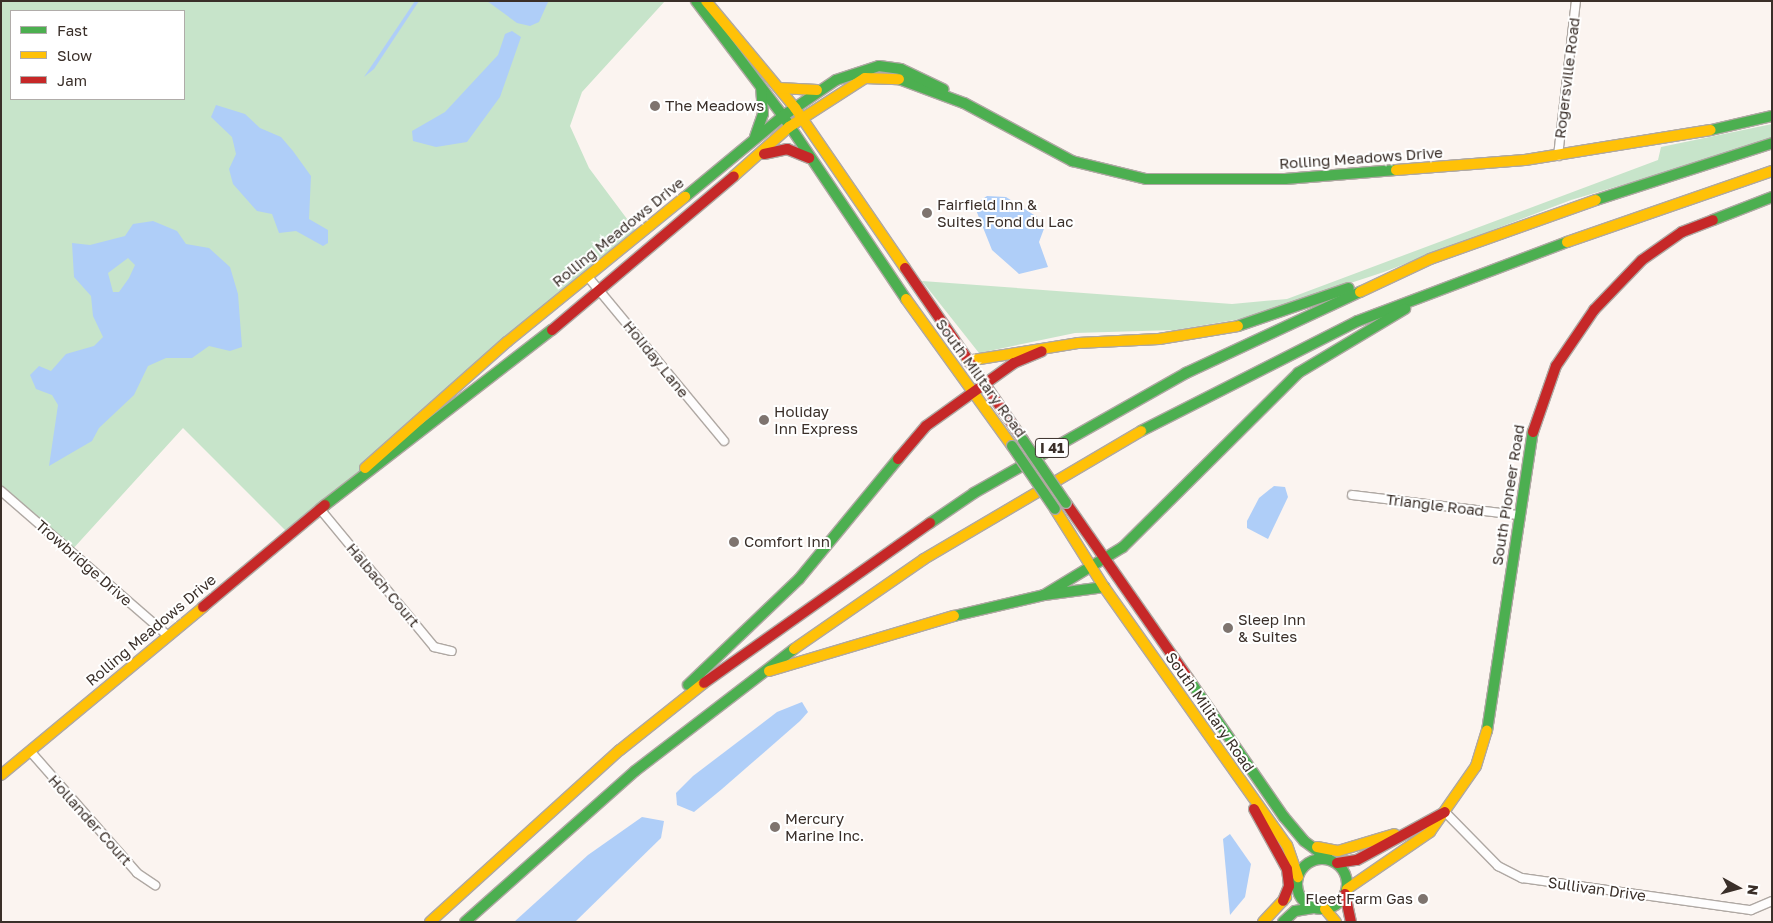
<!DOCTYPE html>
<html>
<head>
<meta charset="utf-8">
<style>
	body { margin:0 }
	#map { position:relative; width:1773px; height:923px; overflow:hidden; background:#fbf4f0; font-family:"Golos Text",sans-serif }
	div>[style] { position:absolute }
	.green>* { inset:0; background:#c7e4ca }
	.water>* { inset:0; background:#afcef8 }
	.roads { filter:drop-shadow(1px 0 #afa8a3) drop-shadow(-1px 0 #afa8a3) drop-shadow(0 1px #afa8a3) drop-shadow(0 -1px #afa8a3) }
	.street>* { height:8px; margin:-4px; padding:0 4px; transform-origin:4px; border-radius:4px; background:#fefdfd }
	.fast>* { height:10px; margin:-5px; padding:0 5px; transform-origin:5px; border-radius:5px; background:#4caf50 }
	.fast>.ring { margin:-5px; padding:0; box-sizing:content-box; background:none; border:10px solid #4caf50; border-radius:50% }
	.slow>* { height:10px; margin:-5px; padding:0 5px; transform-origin:5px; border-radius:5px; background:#ffc107 }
	.jam>* { height:10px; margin:-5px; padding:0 5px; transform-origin:5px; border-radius:5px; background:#c62828 }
	.bridges { filter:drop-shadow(1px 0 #afa8a3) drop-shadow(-1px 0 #afa8a3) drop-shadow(0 1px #afa8a3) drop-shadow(0 -1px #afa8a3) }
	.fast-bridge>* { height:10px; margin:-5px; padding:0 5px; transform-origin:5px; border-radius:5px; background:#4caf50 }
	.dots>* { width:14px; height:14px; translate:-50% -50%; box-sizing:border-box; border:2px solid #fff; border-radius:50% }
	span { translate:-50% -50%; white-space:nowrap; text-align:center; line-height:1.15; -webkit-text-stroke:4px #fff; paint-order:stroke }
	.shield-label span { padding:1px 4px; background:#fff; border:1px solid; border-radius:4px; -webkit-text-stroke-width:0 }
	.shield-label { font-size:14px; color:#3a2f29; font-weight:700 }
	.street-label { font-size:15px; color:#3a2f29 }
	.poi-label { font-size:15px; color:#3a2f29 }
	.left { translate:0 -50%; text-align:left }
	.right { translate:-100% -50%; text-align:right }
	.frame { position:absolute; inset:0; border:2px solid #3a2f29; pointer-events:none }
	.legend { position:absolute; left:10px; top:10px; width:175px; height:90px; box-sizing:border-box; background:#fff; border:1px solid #b0aca9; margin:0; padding:6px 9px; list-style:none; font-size:15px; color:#3a2f29 }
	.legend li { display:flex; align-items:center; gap:10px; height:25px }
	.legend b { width:25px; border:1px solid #b0aca9 }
	.north { position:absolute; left:1713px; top:863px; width:50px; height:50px; -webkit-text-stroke:4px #fff; paint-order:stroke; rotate:97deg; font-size:14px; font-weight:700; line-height:20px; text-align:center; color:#3a2f29 }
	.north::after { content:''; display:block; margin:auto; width:18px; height:22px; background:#3a2f29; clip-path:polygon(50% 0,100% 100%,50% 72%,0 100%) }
</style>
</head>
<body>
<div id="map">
	<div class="green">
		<i style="clip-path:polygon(evenodd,1px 1px,665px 1px,582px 92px,570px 126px,589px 168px,639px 235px,436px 402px,290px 535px,183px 428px,71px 551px,1px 491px,1px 1px,11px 11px,184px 11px,184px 99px,11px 99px,11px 11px)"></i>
		<i style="clip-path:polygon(1772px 124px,1772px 141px,1571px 200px,1384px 272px,1241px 319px,1175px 330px,1075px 333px,979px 353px,922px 281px,1232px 304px,1287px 299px,1658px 160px,1661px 147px)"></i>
	</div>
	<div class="water">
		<i style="clip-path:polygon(415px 1px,419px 1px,374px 69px,364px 77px)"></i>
		<i style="clip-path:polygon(487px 1px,548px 1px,548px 2px,539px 22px,530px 26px,517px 23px)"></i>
		<i style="clip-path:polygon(512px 31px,521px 37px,500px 97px,467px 142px,436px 147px,413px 141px,412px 131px,445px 112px,498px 55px,505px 34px)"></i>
		<i style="clip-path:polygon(216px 105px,245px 114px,260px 128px,281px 137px,293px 151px,311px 176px,309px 219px,328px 230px,328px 243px,323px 246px,296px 231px,279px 233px,272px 214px,257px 211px,233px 184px,229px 169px,236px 154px,232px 137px,211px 117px)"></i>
		<i style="clip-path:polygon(987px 196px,1006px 197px,1042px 220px,1045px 226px,1039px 242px,1048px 267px,1019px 274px,992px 250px,974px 205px)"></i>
		<i style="clip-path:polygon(evenodd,153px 221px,177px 231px,186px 244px,209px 248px,230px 267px,238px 294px,242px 347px,230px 351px,209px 346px,192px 358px,166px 358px,148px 366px,134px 395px,99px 428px,92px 441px,49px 466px,58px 405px,52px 395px,36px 389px,30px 375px,39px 366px,51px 371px,66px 354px,94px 346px,103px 337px,93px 316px,91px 296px,74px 277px,72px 243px,90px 245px,125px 236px,133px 224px,153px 221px,128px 258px,135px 265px,129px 278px,119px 292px,113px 292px,108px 273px,128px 258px)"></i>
		<i style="clip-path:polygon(1274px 486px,1285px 487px,1288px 497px,1268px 539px,1247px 528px,1247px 521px,1259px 498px)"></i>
		<i style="clip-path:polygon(802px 702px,808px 712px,800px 721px,722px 789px,694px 812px,677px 805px,676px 793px,693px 776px,777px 712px)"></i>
		<i style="clip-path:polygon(642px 817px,664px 821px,661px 838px,575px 922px,514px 922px,588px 855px)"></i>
		<i style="clip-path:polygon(1230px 834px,1251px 864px,1245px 897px,1230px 915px,1223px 839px)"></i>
	</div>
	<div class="roads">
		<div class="street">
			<i style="left:1558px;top:156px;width:156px;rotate:-83.4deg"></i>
			<i style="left:588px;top:277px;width:213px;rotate:50.3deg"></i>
			<i style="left:1px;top:491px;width:220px;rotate:40.9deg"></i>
			<i style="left:1352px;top:495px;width:167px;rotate:6.9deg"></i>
			<i style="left:320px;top:509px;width:179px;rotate:50.4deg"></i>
			<i style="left:434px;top:647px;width:18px;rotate:13deg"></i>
			<i style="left:30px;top:751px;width:162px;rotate:48.7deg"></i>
			<i style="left:137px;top:873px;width:22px;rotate:34deg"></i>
			<i style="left:1445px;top:812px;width:76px;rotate:45.5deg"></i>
			<i style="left:1498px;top:866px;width:27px;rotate:27deg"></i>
			<i style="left:1522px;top:878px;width:231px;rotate:8deg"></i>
			<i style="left:1751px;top:910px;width:23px;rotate:-23deg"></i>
		</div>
		<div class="fast">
			<i style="left:696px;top:1px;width:144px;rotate:52.9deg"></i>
			<i style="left:783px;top:116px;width:220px;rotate:56.1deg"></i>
			<i style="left:899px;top:79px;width:69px;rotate:20.3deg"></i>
			<i style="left:964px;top:103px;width:123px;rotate:28.2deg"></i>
			<i style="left:1072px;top:161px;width:76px;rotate:13.7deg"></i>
			<i style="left:1146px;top:179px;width:139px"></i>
			<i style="left:1285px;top:179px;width:111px;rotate:-4.6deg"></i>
			<i style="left:1711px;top:130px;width:63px;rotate:-12.9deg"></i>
			<i style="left:755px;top:137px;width:24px;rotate:-71deg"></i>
			<i style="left:763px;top:114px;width:26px;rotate:-94deg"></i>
			<i style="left:685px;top:197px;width:127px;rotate:-39.6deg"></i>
			<i style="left:783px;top:116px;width:64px;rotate:-34.2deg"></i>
			<i style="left:836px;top:80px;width:45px;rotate:-18deg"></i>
			<i style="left:879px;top:66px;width:22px;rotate:8deg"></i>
			<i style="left:901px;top:69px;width:47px;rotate:25.5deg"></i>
			<i style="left:1596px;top:200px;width:185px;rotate:-17.9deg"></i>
			<i style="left:1713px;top:220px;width:63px;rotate:-21.3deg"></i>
			<i style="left:1238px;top:326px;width:117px;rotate:-18.9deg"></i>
			<i style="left:1141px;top:431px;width:243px;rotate:-26.9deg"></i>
			<i style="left:1358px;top:321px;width:223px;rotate:-20.7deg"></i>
			<i style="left:320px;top:509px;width:293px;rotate:-37.7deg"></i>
			<i style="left:930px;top:523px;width:53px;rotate:-34.3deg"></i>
			<i style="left:974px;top:493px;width:244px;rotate:-29.5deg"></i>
			<i style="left:1186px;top:373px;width:192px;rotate:-25deg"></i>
			<i style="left:1044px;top:595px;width:92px;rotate:-31.3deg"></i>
			<i style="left:1123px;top:547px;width:247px;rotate:-44.8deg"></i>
			<i style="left:1298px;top:373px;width:125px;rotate:-30.9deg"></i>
			<i style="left:954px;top:616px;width:92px;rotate:-13.1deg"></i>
			<i style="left:1044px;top:595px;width:61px;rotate:-7.6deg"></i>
			<i style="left:1188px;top:678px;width:169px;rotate:55.4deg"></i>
			<i style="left:1284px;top:817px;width:31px;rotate:50deg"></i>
			<i style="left:1304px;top:841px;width:31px;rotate:36deg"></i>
			<i style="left:688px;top:685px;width:153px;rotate:-43.7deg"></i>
			<i style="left:799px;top:579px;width:156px;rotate:-50.5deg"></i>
			<i style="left:1487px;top:731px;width:303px;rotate:-81.3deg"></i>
			<i class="ring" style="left:1297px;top:859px;width:40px;height:40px"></i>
			<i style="left:465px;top:922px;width:227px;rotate:-41.6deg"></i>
			<i style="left:635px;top:771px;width:200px;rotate:-37.5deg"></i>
			<i style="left:1283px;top:922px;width:16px;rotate:-43deg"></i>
			<i style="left:1295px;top:911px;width:20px;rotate:-9deg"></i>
		</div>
		<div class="slow">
			<i style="left:706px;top:1px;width:139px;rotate:50.2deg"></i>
			<i style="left:795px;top:108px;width:194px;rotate:55.5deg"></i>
			<i style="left:779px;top:88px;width:38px;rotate:3deg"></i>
			<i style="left:1396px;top:170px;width:129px;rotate:-4.4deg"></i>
			<i style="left:1525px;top:160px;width:188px;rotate:-9.2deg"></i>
			<i style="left:734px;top:176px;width:74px;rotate:-41.7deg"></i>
			<i style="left:789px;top:127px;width:90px;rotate:-32.8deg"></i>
			<i style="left:865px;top:78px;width:34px;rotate:2deg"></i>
			<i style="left:1567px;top:242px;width:217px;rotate:-19.1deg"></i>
			<i style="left:1360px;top:292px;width:77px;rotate:-25.2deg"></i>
			<i style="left:1430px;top:259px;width:176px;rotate:-19.6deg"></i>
			<i style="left:906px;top:299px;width:181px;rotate:54.2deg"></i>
			<i style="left:967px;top:361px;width:112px;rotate:-9.2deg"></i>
			<i style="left:1078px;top:343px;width:81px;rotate:-2.8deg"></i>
			<i style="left:1159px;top:339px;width:80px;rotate:-9.3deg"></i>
			<i style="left:365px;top:468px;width:190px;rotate:-41.6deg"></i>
			<i style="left:507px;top:342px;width:230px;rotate:-39.2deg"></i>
			<i style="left:1055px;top:509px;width:92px;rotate:57.9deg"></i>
			<i style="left:1104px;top:587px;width:316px;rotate:54.7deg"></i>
			<i style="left:1287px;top:845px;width:34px;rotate:71deg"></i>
			<i style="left:794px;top:649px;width:158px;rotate:-34.7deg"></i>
			<i style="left:924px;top:559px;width:252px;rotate:-30.5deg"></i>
			<i style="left:769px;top:671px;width:193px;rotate:-16.6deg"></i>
			<i style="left:1px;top:775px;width:263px;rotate:-39.7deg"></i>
			<i style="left:1317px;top:847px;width:21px;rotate:11deg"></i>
			<i style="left:1338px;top:851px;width:59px;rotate:-16.6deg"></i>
			<i style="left:1347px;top:889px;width:101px;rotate:-34.5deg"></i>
			<i style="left:1430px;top:832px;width:80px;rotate:-55.1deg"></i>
			<i style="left:1476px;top:766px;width:37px;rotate:-73deg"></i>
			<i style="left:1325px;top:909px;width:17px;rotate:50deg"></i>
			<i style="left:430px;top:922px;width:256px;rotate:-42.2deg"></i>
			<i style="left:620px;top:750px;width:107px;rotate:-38.6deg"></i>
			<i style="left:1263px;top:922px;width:34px;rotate:-47deg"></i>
		</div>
		<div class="jam">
			<i style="left:764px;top:154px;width:24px;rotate:-12deg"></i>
			<i style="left:787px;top:149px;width:24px;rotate:22deg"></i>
			<i style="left:905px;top:268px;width:209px;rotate:55.5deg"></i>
			<i style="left:552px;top:330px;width:238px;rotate:-40.2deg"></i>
			<i style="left:1533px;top:432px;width:70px;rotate:-70.8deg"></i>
			<i style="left:1556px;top:366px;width:68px;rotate:-55.8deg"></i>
			<i style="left:1594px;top:310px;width:69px;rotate:-46.2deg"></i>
			<i style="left:1642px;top:260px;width:49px;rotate:-35deg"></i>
			<i style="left:1682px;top:232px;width:33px;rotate:-21deg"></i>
			<i style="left:898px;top:459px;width:43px;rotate:-49.7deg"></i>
			<i style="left:926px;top:426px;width:108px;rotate:-35.6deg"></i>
			<i style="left:1014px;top:363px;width:30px;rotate:-23deg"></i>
			<i style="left:1066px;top:503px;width:213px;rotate:55.1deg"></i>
			<i style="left:203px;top:607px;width:159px;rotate:-39.9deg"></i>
			<i style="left:704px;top:683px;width:277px;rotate:-35.3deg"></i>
			<i style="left:1254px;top:809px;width:68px;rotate:61.2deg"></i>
			<i style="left:1287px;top:869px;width:17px;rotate:83deg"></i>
			<i style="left:1289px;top:886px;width:16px;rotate:112deg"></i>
			<i style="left:1337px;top:863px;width:20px;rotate:-9deg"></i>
			<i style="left:1357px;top:860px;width:100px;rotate:-28.6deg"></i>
			<i style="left:1345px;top:894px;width:29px;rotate:78deg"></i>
		</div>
	</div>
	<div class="bridges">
		<div class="fast-bridge">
			<i style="left:1023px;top:440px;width:76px;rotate:55.7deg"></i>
			<i style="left:1012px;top:446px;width:76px;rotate:55.7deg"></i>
		</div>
	</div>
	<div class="dots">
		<i style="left:655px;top:106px;background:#7e746f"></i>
		<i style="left:927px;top:213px;background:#7e746f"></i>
		<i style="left:764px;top:420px;background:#7e746f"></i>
		<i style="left:734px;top:542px;background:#7e746f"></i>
		<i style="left:1228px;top:628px;background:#7e746f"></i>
		<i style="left:775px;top:827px;background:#7e746f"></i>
		<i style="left:1423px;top:899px;background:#7e746f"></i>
	</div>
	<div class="shield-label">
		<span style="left:1052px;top:448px">I 41</span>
	</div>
	<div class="street-label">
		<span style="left:1567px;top:78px;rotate:-83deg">Rogersville Road</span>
		<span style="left:1361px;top:158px;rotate:-4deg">Rolling Meadows Drive</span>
		<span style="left:618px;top:232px;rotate:-39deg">Rolling Meadows Drive</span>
		<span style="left:656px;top:359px;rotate:51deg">Holiday Lane</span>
		<span style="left:981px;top:378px;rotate:54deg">South Military Road</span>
		<span style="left:1508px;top:495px;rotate:-81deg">South Pioneer Road</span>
		<span style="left:1435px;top:505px;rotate:7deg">Triangle Road</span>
		<span style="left:84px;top:563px;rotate:41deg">Trowbridge Drive</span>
		<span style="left:383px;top:585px;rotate:50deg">Halbach Court</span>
		<span style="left:151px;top:630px;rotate:-40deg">Rolling Meadows Drive</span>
		<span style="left:1210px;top:712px;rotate:55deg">South Military Road</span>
		<span style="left:90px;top:820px;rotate:48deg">Hollander Court</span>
		<span style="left:1597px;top:889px;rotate:8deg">Sullivan Drive</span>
	</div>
	<div class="poi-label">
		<span class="left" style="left:665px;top:106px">The Meadows</span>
		<span class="left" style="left:937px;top:213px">Fairfield Inn &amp;<br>Suites Fond du Lac</span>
		<span class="left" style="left:774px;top:420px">Holiday<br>Inn Express</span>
		<span class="left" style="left:744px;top:542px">Comfort Inn</span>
		<span class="left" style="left:1238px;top:628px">Sleep Inn<br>&amp; Suites</span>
		<span class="left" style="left:785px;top:827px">Mercury<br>Marine Inc.</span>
		<span class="right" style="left:1413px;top:899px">Fleet Farm Gas</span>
	</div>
	<div class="frame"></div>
	<ul class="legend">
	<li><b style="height:6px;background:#4caf50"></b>Fast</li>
	<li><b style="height:6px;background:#ffc107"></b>Slow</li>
	<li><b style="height:6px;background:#c62828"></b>Jam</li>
	</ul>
	<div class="north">N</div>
</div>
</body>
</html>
